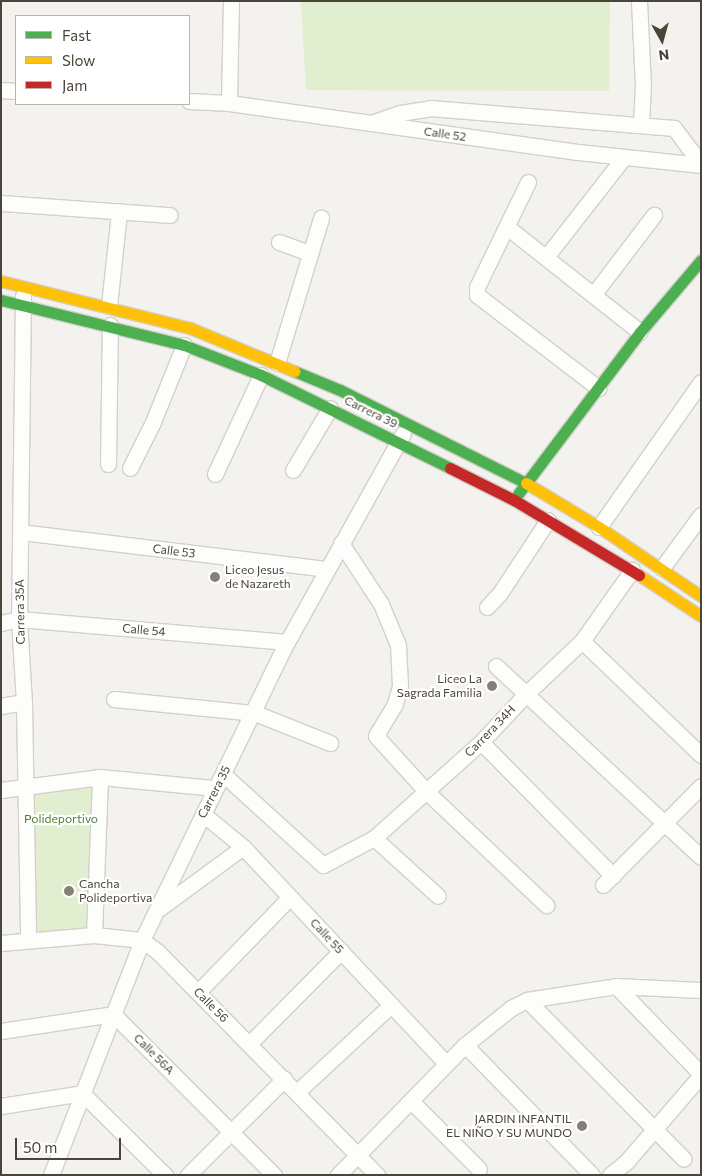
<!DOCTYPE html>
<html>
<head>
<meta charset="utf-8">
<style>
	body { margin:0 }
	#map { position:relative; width:702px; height:1176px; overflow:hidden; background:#f4f2ee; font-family:Commissioner,sans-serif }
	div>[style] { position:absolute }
	.green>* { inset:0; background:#e1eecf }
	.roads { filter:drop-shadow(1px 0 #d2d0cb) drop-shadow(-1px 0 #d2d0cb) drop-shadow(0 1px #d2d0cb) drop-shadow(0 -1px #d2d0cb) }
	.street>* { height:15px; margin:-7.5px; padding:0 7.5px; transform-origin:7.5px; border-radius:7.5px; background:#fdfdfc }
	.fast>* { height:11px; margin:-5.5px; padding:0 5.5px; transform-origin:5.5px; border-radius:5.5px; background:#4caf50 }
	.slow>* { height:11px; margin:-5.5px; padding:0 5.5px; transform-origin:5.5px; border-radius:5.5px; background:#ffc107 }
	.jam>* { height:11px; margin:-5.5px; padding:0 5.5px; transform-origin:5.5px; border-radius:5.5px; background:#c62828 }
	.dots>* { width:14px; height:14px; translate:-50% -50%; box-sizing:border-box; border:2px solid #fff; border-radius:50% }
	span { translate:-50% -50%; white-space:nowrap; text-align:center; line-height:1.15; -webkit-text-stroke:4.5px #fff; paint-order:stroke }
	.street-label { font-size:12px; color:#4b4439 }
	.poi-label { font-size:12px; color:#4b4439 }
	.left { translate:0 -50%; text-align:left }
	.right { translate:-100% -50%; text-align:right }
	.park-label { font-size:12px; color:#4a7f2a }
	.frame { position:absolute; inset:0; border:2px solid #4b4439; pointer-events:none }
	.legend { position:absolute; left:15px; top:15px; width:175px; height:90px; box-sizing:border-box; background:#fff; border:1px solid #b7b4b0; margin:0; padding:6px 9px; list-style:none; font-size:15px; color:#4b4439 }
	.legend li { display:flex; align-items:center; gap:10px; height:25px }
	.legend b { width:25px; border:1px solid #b7b4b0 }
	.north { position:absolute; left:637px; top:15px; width:50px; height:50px; -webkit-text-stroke:4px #fff; paint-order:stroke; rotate:173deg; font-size:14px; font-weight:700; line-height:20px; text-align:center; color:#4b4439 }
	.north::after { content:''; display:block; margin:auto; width:18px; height:22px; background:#4b4439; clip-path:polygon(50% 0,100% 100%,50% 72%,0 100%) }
	.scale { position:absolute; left:15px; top:1138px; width:106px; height:22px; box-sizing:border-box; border:2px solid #4b4439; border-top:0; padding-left:6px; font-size:15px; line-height:18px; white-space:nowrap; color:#4b4439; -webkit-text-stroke:4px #fff; paint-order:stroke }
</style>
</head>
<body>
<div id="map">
	<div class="green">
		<i style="clip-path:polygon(301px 1px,610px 1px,609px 91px,306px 90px)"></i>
		<i style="clip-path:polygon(100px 777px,94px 935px,28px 939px,23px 787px)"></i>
	</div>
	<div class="roads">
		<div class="street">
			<i style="left:639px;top:1px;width:84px;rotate:87.3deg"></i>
			<i style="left:643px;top:85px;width:40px;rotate:92.9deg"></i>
			<i style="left:1px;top:90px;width:15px;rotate:4deg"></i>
			<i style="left:189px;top:101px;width:40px;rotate:2.9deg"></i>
			<i style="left:229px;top:103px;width:352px;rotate:8deg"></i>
			<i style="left:578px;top:152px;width:124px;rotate:6deg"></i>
			<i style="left:229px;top:103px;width:102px;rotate:-88.9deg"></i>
			<i style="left:371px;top:123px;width:31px;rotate:-19deg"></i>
			<i style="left:400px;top:113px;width:30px;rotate:-9deg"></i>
			<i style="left:430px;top:108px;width:245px;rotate:4.7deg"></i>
			<i style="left:674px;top:128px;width:45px;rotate:53.1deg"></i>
			<i style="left:528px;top:182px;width:117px;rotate:115.9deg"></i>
			<i style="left:477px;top:287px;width:8px;rotate:90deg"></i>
			<i style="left:477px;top:295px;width:153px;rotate:37.5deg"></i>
			<i style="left:1px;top:203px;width:169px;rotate:4.1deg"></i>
			<i style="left:507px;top:227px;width:169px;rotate:38.3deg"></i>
			<i style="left:279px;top:242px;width:33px;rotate:20deg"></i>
			<i style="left:546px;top:257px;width:127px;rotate:-52deg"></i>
			<i style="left:593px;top:295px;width:101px;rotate:-52.7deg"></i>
			<i style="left:23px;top:296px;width:323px;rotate:90.7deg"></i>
			<i style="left:19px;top:619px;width:83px;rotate:86.6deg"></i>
			<i style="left:24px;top:702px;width:237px;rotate:89deg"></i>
			<i style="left:109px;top:306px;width:95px;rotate:-83.9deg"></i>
			<i style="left:277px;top:363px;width:152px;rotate:-73.1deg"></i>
			<i style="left:108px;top:464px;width:139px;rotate:-89.2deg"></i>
			<i style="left:130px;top:468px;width:51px;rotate:-63.4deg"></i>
			<i style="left:153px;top:422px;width:83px;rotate:-68.1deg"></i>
			<i style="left:293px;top:470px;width:72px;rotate:-59.2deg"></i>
			<i style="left:215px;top:474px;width:109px;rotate:-65.1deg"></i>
			<i style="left:599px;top:527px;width:177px;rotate:-54.9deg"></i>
			<i style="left:21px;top:532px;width:308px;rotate:6.9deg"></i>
			<i style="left:341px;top:543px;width:73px;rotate:56.7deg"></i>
			<i style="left:381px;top:604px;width:44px;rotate:67.5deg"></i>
			<i style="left:398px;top:645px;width:41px;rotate:87.2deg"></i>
			<i style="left:400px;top:686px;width:19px;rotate:106deg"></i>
			<i style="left:395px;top:704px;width:37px;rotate:121deg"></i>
			<i style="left:376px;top:736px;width:74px;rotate:47.7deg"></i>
			<i style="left:426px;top:791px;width:166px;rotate:43.5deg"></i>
			<i style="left:662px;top:568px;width:66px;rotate:-53.7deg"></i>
			<i style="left:487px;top:607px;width:19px;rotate:-47deg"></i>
			<i style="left:500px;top:593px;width:87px;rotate:-56.7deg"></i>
			<i style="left:1px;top:623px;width:18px;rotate:-13deg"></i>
			<i style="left:19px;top:619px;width:269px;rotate:4.9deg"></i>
			<i style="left:582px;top:641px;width:165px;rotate:43.8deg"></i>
			<i style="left:496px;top:666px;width:280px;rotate:43deg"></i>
			<i style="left:114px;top:699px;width:142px;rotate:5.7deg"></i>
			<i style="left:255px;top:713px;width:81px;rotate:21.8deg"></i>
			<i style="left:1px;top:706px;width:23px;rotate:-10deg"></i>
			<i style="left:481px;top:742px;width:188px;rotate:45.4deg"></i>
			<i style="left:223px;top:774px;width:135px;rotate:42.3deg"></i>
			<i style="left:323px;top:865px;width:58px;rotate:-27.9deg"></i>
			<i style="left:374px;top:838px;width:144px;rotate:-41.9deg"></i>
			<i style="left:481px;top:742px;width:67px;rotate:-46.8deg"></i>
			<i style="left:527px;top:693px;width:76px;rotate:-43.4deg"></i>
			<i style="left:582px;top:641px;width:87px;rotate:-54.8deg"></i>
			<i style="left:1px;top:790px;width:100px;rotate:-7.5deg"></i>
			<i style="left:100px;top:777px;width:116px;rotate:5.5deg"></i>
			<i style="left:203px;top:814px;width:52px;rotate:39.5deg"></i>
			<i style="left:243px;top:847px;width:296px;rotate:46.8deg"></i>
			<i style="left:374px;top:838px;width:86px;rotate:42.2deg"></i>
			<i style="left:603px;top:885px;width:139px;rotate:-45.3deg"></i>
			<i style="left:160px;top:908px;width:103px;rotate:-36.3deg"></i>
			<i style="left:94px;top:935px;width:158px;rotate:-87.8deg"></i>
			<i style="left:1px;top:943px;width:93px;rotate:-4.9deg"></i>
			<i style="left:94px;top:935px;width:48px;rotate:5.9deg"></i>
			<i style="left:142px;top:940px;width:20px;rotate:37deg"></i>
			<i style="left:158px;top:952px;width:313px;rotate:45.5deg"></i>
			<i style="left:616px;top:986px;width:122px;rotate:46deg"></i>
			<i style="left:198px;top:992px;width:132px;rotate:-45.9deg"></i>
			<i style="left:527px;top:1000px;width:223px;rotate:45.4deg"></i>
			<i style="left:1px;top:1031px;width:113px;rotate:-8.6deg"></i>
			<i style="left:113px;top:1014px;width:228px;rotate:45deg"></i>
			<i style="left:249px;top:1044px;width:131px;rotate:-45.3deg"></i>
			<i style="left:465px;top:1045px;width:182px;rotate:45.7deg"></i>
			<i style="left:297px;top:1092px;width:128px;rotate:-42.8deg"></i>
			<i style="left:411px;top:1101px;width:96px;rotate:45deg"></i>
			<i style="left:1px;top:1106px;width:82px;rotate:-9.1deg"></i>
			<i style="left:82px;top:1093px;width:117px;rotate:44.7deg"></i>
			<i style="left:51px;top:1175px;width:252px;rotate:-68.8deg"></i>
			<i style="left:142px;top:940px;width:331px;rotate:-64.1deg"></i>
			<i style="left:287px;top:642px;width:238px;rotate:-60.9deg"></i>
			<i style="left:188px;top:1175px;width:136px;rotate:-45deg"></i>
			<i style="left:338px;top:1175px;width:182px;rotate:-45.7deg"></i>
			<i style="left:465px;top:1045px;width:59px;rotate:-38.8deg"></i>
			<i style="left:511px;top:1008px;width:18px;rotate:-27deg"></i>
			<i style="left:527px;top:1000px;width:90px;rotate:-8.9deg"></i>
			<i style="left:616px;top:986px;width:85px;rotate:2.7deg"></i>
			<i style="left:610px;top:1175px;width:22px;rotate:-39deg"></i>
			<i style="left:627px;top:1161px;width:113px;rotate:-49.3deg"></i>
		</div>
		<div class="fast">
			<i style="left:1px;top:300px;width:188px;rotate:13.8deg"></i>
			<i style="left:184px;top:345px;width:83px;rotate:21.3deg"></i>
			<i style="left:261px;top:375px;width:211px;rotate:26.2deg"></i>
			<i style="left:294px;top:371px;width:50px;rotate:22.4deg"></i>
			<i style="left:340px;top:390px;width:208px;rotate:26.6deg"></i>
			<i style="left:518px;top:494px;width:203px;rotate:-53deg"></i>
			<i style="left:640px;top:332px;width:94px;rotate:-49.7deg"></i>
		</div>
		<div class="slow">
			<i style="left:1px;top:281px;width:195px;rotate:14deg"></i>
			<i style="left:190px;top:328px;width:113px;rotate:22.5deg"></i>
			<i style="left:526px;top:483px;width:85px;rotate:31.1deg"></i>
			<i style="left:599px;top:527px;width:123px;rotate:34.1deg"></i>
			<i style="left:639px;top:575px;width:74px;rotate:33.5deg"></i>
		</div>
		<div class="jam">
			<i style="left:450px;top:468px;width:72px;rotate:26.6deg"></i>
			<i style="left:514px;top:500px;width:146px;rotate:31deg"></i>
		</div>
	</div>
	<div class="dots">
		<i style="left:215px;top:577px;background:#868178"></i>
		<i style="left:492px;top:686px;background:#868178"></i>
		<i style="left:69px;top:891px;background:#868178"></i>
		<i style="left:582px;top:1126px;background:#868178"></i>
	</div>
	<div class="street-label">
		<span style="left:445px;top:134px;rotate:8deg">Calle 52</span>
		<span style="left:371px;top:412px;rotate:26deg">Carrera 39</span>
		<span style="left:174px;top:551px;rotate:7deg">Calle 53</span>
		<span style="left:20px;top:612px;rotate:-91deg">Carrera 35A</span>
		<span style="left:144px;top:630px;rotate:5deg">Calle 54</span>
		<span style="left:490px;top:731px;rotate:-46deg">Carrera 34H</span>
		<span style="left:214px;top:792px;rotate:-63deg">Carrera 35</span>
		<span style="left:327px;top:936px;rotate:47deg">Calle 55</span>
		<span style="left:211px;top:1005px;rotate:45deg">Calle 56</span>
		<span style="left:154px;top:1054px;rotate:45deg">Calle 56A</span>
	</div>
	<div class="poi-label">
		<span class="left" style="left:225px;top:577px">Liceo Jesus<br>de Nazareth</span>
		<span class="right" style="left:482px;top:686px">Liceo La<br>Sagrada Familia</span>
		<span class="left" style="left:79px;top:891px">Cancha<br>Polideportiva</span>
		<span class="right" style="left:572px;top:1126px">JARDIN INFANTIL<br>EL NIÑO Y SU MUNDO</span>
	</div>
	<div class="park-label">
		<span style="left:61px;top:819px">Polideportivo</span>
	</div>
	<div class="frame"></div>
	<ul class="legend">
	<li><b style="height:6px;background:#4caf50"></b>Fast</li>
	<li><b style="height:6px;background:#ffc107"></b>Slow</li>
	<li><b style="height:6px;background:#c62828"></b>Jam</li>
	</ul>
	<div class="north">N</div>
	<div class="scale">50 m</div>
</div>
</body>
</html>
